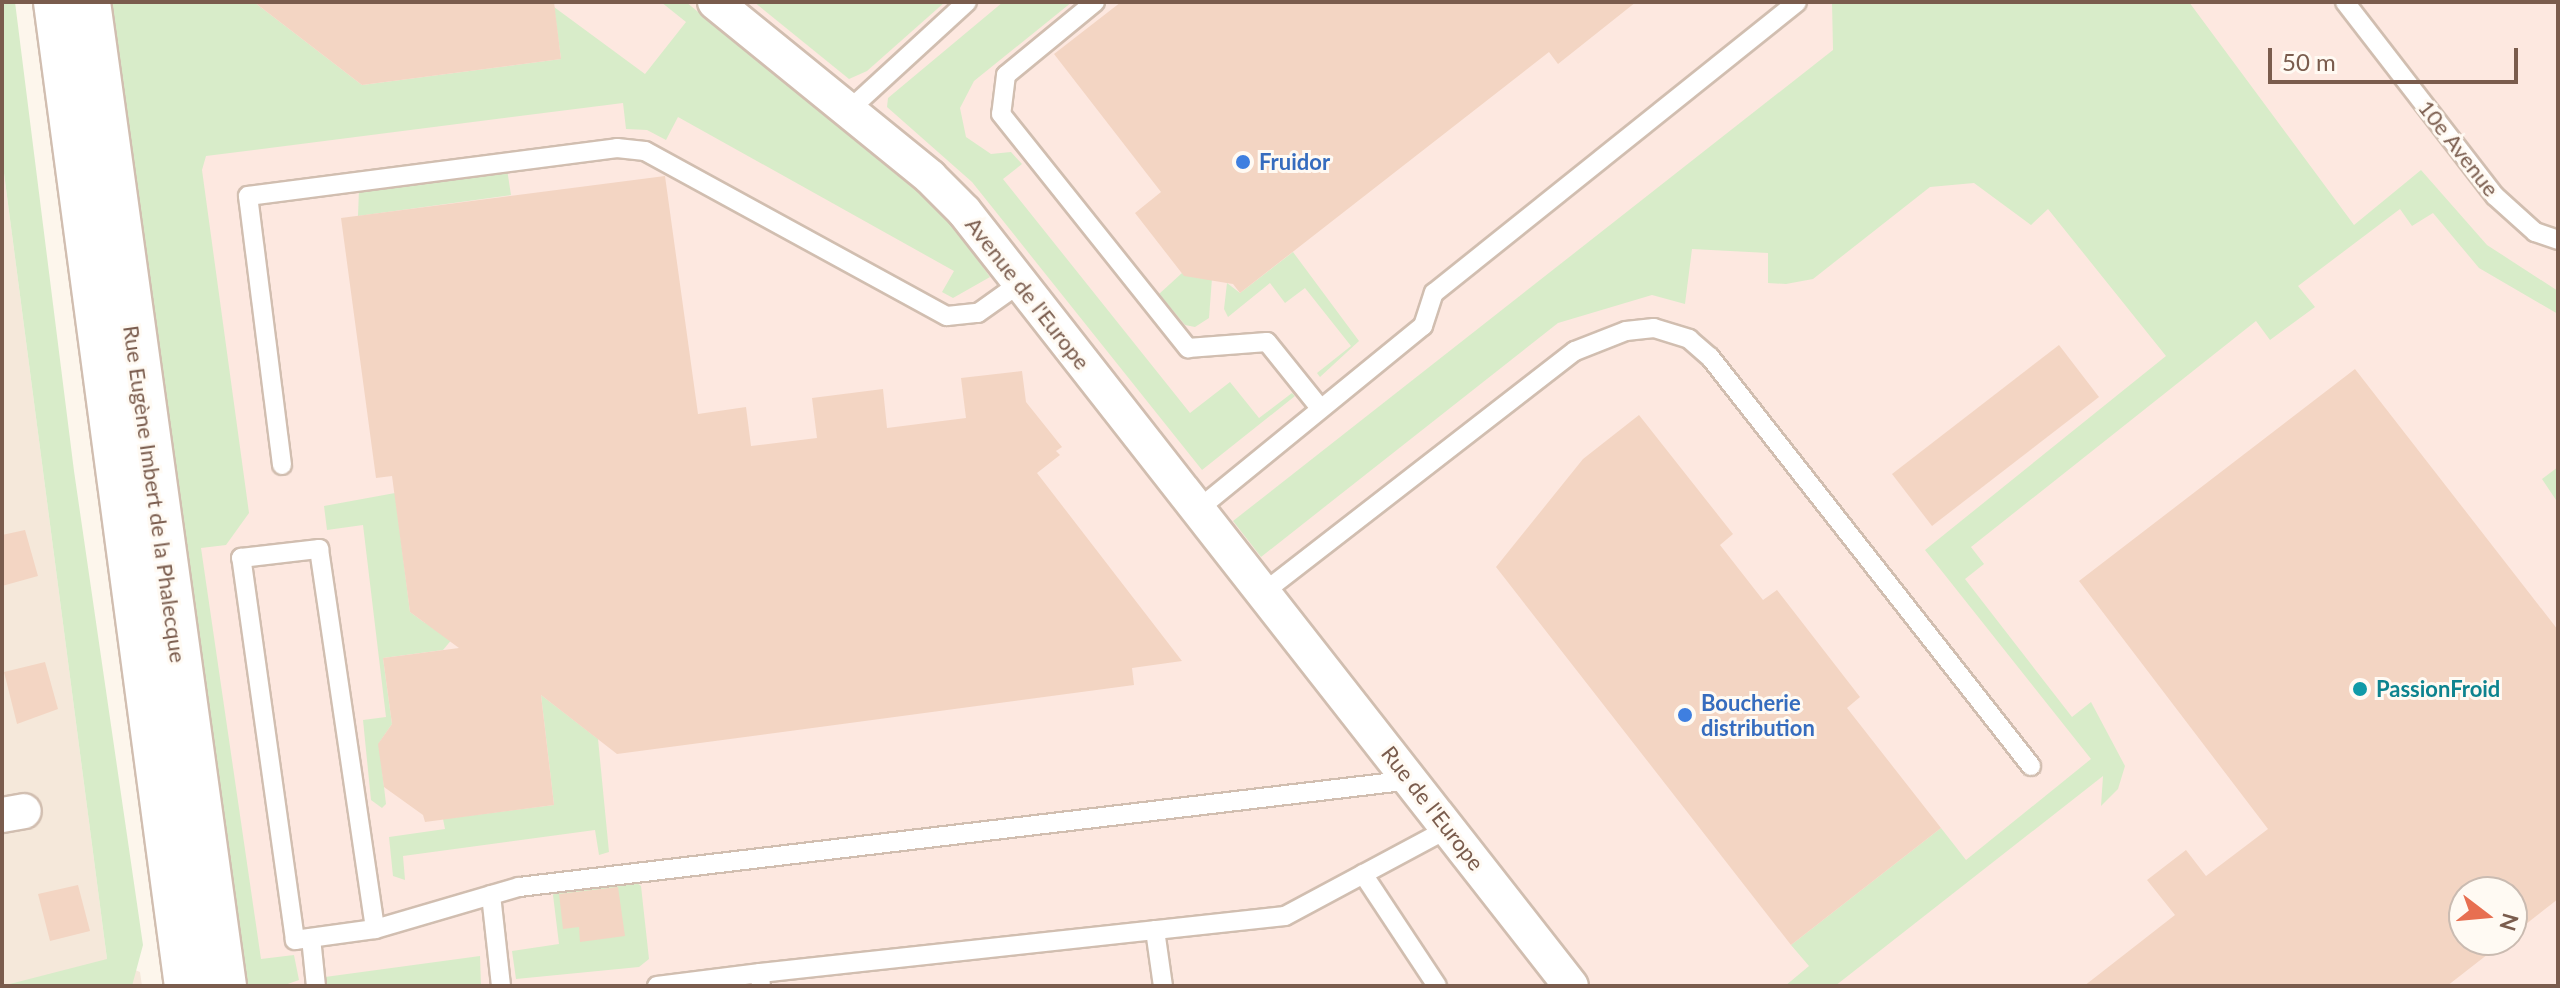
<!DOCTYPE html>
<html>
<head>
<meta charset="utf-8">
<style>
	body { margin:0 }
	#map { position:relative; width:2560px; height:988px; overflow:hidden; background:#fdf6ec; font-family:Lato,sans-serif }
	div>[style] { position:absolute }
	.residential>* { inset:0; background:#f5e8da }
	.commercial>* { inset:0; background:#fde8e0 }
	.green>* { inset:0; background:#d8ecc9 }
	.building>* { inset:0; background:#f3d5c3 }
	.roads { filter:drop-shadow(2px 0 #d1beb0) drop-shadow(-2px 0 #d1beb0) drop-shadow(0 2px #d1beb0) drop-shadow(0 -2px #d1beb0) }
	.lane>* { height:18px; margin:-9px; padding:0 9px; transform-origin:9px; border-radius:9px; background:#fff }
	.street>* { height:34px; margin:-17px; padding:0 17px; transform-origin:17px; border-radius:17px; background:#fff }
	.secondary>* { height:44px; margin:-22px; padding:0 22px; transform-origin:22px; border-radius:22px; background:#fff }
	.dots>* { width:22px; height:22px; translate:-50% -50%; box-sizing:border-box; border:4px solid #fffaf3; border-radius:50% }
	span { translate:-50% -50%; white-space:nowrap; text-align:center; line-height:1.15; -webkit-text-stroke:6px #fffaf3; paint-order:stroke }
	.street-label { font-size:22px; color:#7a5c4d }
	.shop-label { font-size:22px; color:#366cbe; font-weight:700 }
	.left { translate:0 -50%; text-align:left }
	.culture-label { font-size:22px; color:#0d838f; font-weight:700 }
	.frame { position:absolute; inset:0; border:4px solid #7a5c4d; pointer-events:none }
	.north { position:absolute; left:2448px; top:876px; width:80px; height:80px; box-sizing:border-box; background:#fffaf3; border:2px solid #cabbb1; border-radius:50%; rotate:106deg; font-size:22px; font-weight:700; line-height:32px; text-align:center; color:#7a5c4d }
	.north::after { content:''; display:block; margin:auto; width:28px; height:36px; background:#e76f51; clip-path:polygon(50% 0,100% 100%,50% 72%,0 100%) }
	.scale { position:absolute; left:2268px; top:48px; width:250px; height:36px; box-sizing:border-box; border:4px solid #7a5c4d; border-top:0; padding-left:10px; font-size:24px; line-height:28px; white-space:nowrap; color:#7a5c4d; -webkit-text-stroke:6px #fffaf3; paint-order:stroke }
</style>
</head>
<body>
<div id="map">
	<div class="residential">
		<i style="clip-path:polygon(2px 158px,107px 959px,140px 972px,142px 986px,2px 986px)"></i>
	</div>
	<div class="commercial">
		<i style="clip-path:polygon(evenodd,109px 2px,2558px 2px,2558px 986px,237px 986px,109px 2px,2464px 892px,2512px 892px,2512px 940px,2464px 940px,2464px 892px)"></i>
	</div>
	<div class="green">
		<i style="clip-path:polygon(2px 2px,15px 2px,74px 471px,143px 945px,132px 986px,2px 986px,107px 959px,2px 158px)"></i>
		<i style="clip-path:polygon(109px 2px,254px 2px,362px 85px,561px 59px,554px 7px,645px 74px,686px 22px,661px 2px,686px 2px,947px 216px,990px 277px,953px 298px,942px 292px,954px 271px,678px 117px,666px 140px,647px 130px,626px 129px,623px 103px,206px 156px,202px 170px,249px 513px,226px 545px,201px 548px,261px 959px,294px 955px,299px 980px,282px 986px,244px 986px)"></i>
		<i style="clip-path:polygon(754px 2px,945px 2px,867px 71px,849px 79px)"></i>
		<i style="clip-path:polygon(1003px 2px,1072px 2px,974px 81px,960px 108px,966px 137px,991px 154px,1011px 152px,1022px 164px,1003px 179px,1190px 413px,1230px 382px,1259px 418px,1292px 393px,1295px 396px,1202px 470px,972px 182px,887px 107px,888px 98px)"></i>
		<i style="clip-path:polygon(1832px 2px,2189px 2px,2354px 225px,2421px 170px,2487px 245px,2558px 291px,2558px 314px,2479px 268px,2433px 213px,2412px 226px,2400px 209px,2298px 286px,2315px 307px,2270px 340px,2256px 321px,1971px 547px,1984px 564px,1965px 579px,2072px 717px,2091px 702px,2125px 766px,2118px 789px,2101px 806px,2103px 776px,1835px 986px,1785px 986px,1809px 966px,1791px 945px,1941px 828px,1966px 860px,2091px 759px,1925px 550px,2166px 356px,2048px 209px,2031px 225px,1974px 183px,1930px 187px,1813px 279px,1786px 284px,1768px 283px,1768px 253px,1692px 249px,1685px 304px,1652px 295px,1558px 323px,1261px 557px,1233px 521px,1833px 50px)"></i>
		<i style="clip-path:polygon(507px 169px,511px 195px,358px 216px,359px 189px)"></i>
		<i style="clip-path:polygon(1293px 252px,1359px 341px,1320px 377px,1317px 373px,1351px 346px,1305px 288px,1285px 303px,1270px 283px,1228px 317px,1224px 309px,1227px 283px,1240px 293px)"></i>
		<i style="clip-path:polygon(1213px 265px,1209px 318px,1195px 327px,1185px 325px,1159px 294px,1182px 273px)"></i>
		<i style="clip-path:polygon(2558px 467px,2558px 503px,2542px 479px)"></i>
		<i style="clip-path:polygon(395px 493px,410px 612px,425px 623px,444px 620px,458px 632px,443px 650px,383px 658px,392px 724px,379px 743px,386px 804px,382px 808px,371px 800px,363px 720px,386px 717px,363px 525px,327px 530px,324px 506px)"></i>
		<i style="clip-path:polygon(541px 695px,598px 739px,609px 852px,599px 855px,595px 830px,403px 856px,405px 880px,393px 876px,389px 837px,445px 829px,443px 819px,554px 805px)"></i>
		<i style="clip-path:polygon(633px 880px,641px 886px,649px 959px,639px 967px,516px 979px,512px 951px,559px 944px,553px 895px,557px 889px)"></i>
		<i style="clip-path:polygon(480px 956px,481px 986px,326px 986px,325px 977px)"></i>
	</div>
	<div class="building">
		<i style="clip-path:polygon(254px 2px,554px 2px,561px 59px,362px 85px)"></i>
		<i style="clip-path:polygon(1121px 2px,1636px 2px,1558px 64px,1549px 52px,1240px 293px,1233px 284px,1184px 276px,1135px 213px,1161px 192px,1054px 54px)"></i>
		<i style="clip-path:polygon(665px 176px,698px 414px,746px 407px,751px 446px,817px 438px,812px 398px,883px 389px,887px 428px,966px 418px,961px 378px,1022px 371px,1026px 402px,1062px 447px,1056px 451px,1060px 455px,1037px 473px,1182px 661px,1132px 668px,1134px 685px,617px 754px,541px 695px,554px 805px,425px 822px,423px 815px,384px 787px,378px 744px,392px 724px,383px 658px,459px 648px,410px 612px,392px 476px,376px 478px,341px 218px)"></i>
		<i style="clip-path:polygon(2059px 345px,2099px 397px,1932px 526px,1892px 474px)"></i>
		<i style="clip-path:polygon(2355px 369px,2558px 630px,2558px 899px,2512px 935px,2512px 892px,2464px 892px,2464px 940px,2506px 940px,2447px 986px,2084px 986px,2175px 915px,2147px 880px,2186px 850px,2206px 876px,2268px 829px,2079px 581px)"></i>
		<i style="clip-path:polygon(1639px 415px,1733px 534px,1720px 545px,1763px 600px,1777px 590px,1860px 697px,1847px 708px,1941px 828px,1791px 945px,1496px 567px,1583px 459px)"></i>
		<i style="clip-path:polygon(25px 530px,38px 576px,2px 586px,2px 535px)"></i>
		<i style="clip-path:polygon(45px 662px,58px 709px,17px 724px,4px 672px)"></i>
		<i style="clip-path:polygon(78px 885px,90px 931px,50px 941px,38px 894px)"></i>
		<i style="clip-path:polygon(618px 887px,625px 936px,580px 942px,579px 927px,563px 929px,559px 894px)"></i>
	</div>
	<div class="roads">
		<div class="lane">
			<i style="left:1095px;top:2px;width:115px;rotate:140.6deg"></i>
			<i style="left:1006px;top:75px;width:39px;rotate:97deg"></i>
			<i style="left:1001px;top:114px;width:300px;rotate:51.4deg"></i>
			<i style="left:1188px;top:348px;width:79px;rotate:-4.3deg"></i>
			<i style="left:1267px;top:342px;width:85px;rotate:51.2deg"></i>
			<i style="left:2345px;top:2px;width:245px;rotate:52.3deg"></i>
			<i style="left:2495px;top:196px;width:54px;rotate:42deg"></i>
			<i style="left:2535px;top:232px;width:24px;rotate:19deg"></i>
			<i style="left:849px;top:110px;width:160px;rotate:-42.5deg"></i>
			<i style="left:282px;top:465px;width:271px;rotate:-97.2deg"></i>
			<i style="left:248px;top:196px;width:372px;rotate:-7.4deg"></i>
			<i style="left:617px;top:148px;width:28px;rotate:6deg"></i>
			<i style="left:645px;top:151px;width:344px;rotate:28.7deg"></i>
			<i style="left:947px;top:316px;width:31px;rotate:-6deg"></i>
			<i style="left:978px;top:313px;width:52px;rotate:-35.5deg"></i>
			<i style="left:1196px;top:511px;width:293px;rotate:-39.2deg"></i>
			<i style="left:1423px;top:326px;width:35px;rotate:-72deg"></i>
			<i style="left:1434px;top:293px;width:465px;rotate:-38.7deg"></i>
			<i style="left:1264px;top:592px;width:393px;rotate:-37.8deg"></i>
			<i style="left:1575px;top:351px;width:55px;rotate:-21.4deg"></i>
			<i style="left:1626px;top:331px;width:28px;rotate:-6deg"></i>
			<i style="left:1654px;top:328px;width:37px;rotate:17deg"></i>
			<i style="left:1689px;top:339px;width:28px;rotate:41deg"></i>
			<i style="left:1710px;top:357px;width:520px;rotate:51.87deg"></i>
			<i style="left:1363px;top:874px;width:134px;rotate:56.5deg"></i>
			<i style="left:491px;top:895px;width:92px;rotate:83.7deg"></i>
			<i style="left:375px;top:929px;width:81px;rotate:172.2deg"></i>
			<i style="left:295px;top:940px;width:386px;rotate:-98deg"></i>
			<i style="left:241px;top:558px;width:79px;rotate:-6.6deg"></i>
			<i style="left:319px;top:549px;width:384px;rotate:81.6deg"></i>
			<i style="left:375px;top:929px;width:150px;rotate:-16.3deg"></i>
			<i style="left:519px;top:887px;width:898px;rotate:-6.84deg"></i>
			<i style="left:1155px;top:930px;width:57px;rotate:81.9deg"></i>
			<i style="left:311px;top:938px;width:48px;rotate:84.1deg"></i>
			<i style="left:760px;top:973px;width:528px;rotate:-6.2deg"></i>
			<i style="left:1285px;top:916px;width:186px;rotate:-28.2deg"></i>
			<i style="left:657px;top:986px;width:104px;rotate:-7.2deg"></i>
			<i style="left:760px;top:973px;width:13px;rotate:86deg"></i>
		</div>
		<div class="street">
			<i style="left:715px;top:2px;width:277px;rotate:39.1deg"></i>
			<i style="left:930px;top:177px;width:48px;rotate:45deg"></i>
			<i style="left:964px;top:211px;width:984px;rotate:51.93deg"></i>
			<i style="left:2px;top:815px;width:22px;rotate:-10deg"></i>
		</div>
		<div class="secondary">
			<i style="left:56px;top:2px;width:993px;rotate:82.42deg"></i>
			<i style="left:88px;top:2px;width:993px;rotate:82.13deg"></i>
		</div>
	</div>
	<div class="dots">
		<i style="left:1243px;top:162px;background:#3f7fe0"></i>
		<i style="left:2360px;top:689px;background:#0f9aa8"></i>
		<i style="left:1685px;top:715px;background:#3f7fe0"></i>
	</div>
	<div class="street-label">
		<span style="left:2459px;top:148px;rotate:52deg">10e Avenue</span>
		<span style="left:1028px;top:293px;rotate:52deg">Avenue de l'Europe</span>
		<span style="left:155px;top:494px;rotate:82deg">Rue Eugène Imbert de la Phalecque</span>
		<span style="left:1433px;top:808px;rotate:52deg">Rue de l'Europe</span>
	</div>
	<div class="shop-label">
		<span class="left" style="left:1259px;top:162px">Fruidor</span>
		<span class="left" style="left:1701px;top:715px">Boucherie<br>distribution</span>
	</div>
	<div class="culture-label">
		<span class="left" style="left:2376px;top:689px">PassionFroid</span>
	</div>
	<div class="frame"></div>
	<div class="north">N</div>
	<div class="scale">50 m</div>
</div>
</body>
</html>
